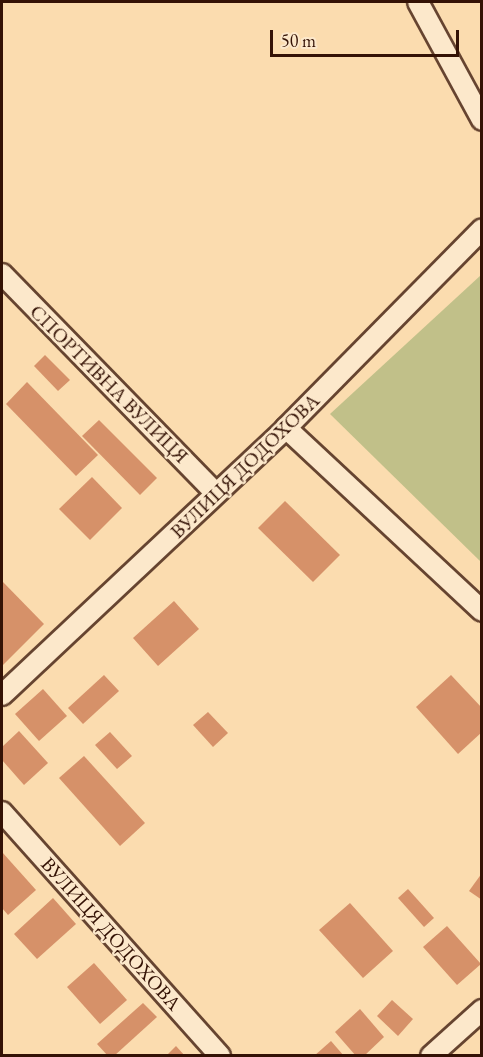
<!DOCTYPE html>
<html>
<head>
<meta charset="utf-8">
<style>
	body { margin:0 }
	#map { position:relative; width:483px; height:1057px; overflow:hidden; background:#fbdcaf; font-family:"EB Garamond",serif }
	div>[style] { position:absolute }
	.green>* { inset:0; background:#c1c089 }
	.building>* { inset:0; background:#d69169 }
	.roads { filter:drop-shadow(2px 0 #664430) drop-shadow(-2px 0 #664430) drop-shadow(0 2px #664430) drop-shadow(0 -2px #664430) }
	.minor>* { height:20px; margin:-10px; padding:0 10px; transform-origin:10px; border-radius:10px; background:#fce8cb }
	span { translate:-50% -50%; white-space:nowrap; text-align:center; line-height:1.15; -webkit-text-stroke:4.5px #fce8cb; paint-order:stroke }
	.street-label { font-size:20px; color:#341205 }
	.frame { position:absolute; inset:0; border:3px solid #341205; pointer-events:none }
	.scale { position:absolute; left:270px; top:30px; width:189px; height:27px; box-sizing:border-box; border:3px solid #341205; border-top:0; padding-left:8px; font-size:18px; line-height:21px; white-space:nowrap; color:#341205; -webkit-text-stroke:4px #fce8cb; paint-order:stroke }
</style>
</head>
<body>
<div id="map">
	<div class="green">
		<i style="clip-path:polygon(481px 275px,481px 562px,330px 414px)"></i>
	</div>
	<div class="building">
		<i style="clip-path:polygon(45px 355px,70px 380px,58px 391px,34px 366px)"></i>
		<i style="clip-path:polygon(27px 382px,98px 455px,76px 476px,6px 404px)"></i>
		<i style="clip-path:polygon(99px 420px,157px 478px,140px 495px,82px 436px)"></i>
		<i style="clip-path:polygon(92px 477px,122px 508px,90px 540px,59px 509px)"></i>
		<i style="clip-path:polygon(285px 501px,340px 555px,313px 582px,258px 528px)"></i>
		<i style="clip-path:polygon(2px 581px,44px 624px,2px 666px)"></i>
		<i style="clip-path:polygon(174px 601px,199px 629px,158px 666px,133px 638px)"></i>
		<i style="clip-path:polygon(104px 675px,119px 691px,83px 724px,68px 708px)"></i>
		<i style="clip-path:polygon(451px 675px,482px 708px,482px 732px,458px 754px,416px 707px)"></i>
		<i style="clip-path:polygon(43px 689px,67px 716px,39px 741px,15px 714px)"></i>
		<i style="clip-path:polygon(208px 712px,228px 733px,213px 747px,193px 725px)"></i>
		<i style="clip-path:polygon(19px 731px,48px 763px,24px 785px,2px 760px,2px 747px)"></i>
		<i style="clip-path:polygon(110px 732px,132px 756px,117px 769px,95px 745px)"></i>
		<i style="clip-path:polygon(84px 756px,145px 823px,120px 846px,59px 778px)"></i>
		<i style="clip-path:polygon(2px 852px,36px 890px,8px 915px,2px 908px)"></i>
		<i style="clip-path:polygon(482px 873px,482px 900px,469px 891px)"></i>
		<i style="clip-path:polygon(408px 889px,434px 918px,424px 927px,398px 898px)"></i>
		<i style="clip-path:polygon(53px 898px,76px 924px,37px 959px,14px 934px)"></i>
		<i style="clip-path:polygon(350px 903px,393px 951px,363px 978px,319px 930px)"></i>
		<i style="clip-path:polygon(447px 926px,481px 964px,457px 985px,423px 947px)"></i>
		<i style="clip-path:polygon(94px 963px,127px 1000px,100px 1024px,67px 987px)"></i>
		<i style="clip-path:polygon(392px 1000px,413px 1019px,398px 1036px,377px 1016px)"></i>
		<i style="clip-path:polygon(143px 1003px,157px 1017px,114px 1056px,108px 1056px,97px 1044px)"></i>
		<i style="clip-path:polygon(360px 1009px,384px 1037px,364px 1056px,356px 1056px,335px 1032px)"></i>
		<i style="clip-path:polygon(331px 1041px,344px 1056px,314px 1056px)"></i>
		<i style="clip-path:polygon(176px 1046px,185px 1056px,166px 1056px)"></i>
	</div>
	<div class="roads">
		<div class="minor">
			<i style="left:418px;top:2px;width:134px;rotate:61.5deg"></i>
			<i style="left:2px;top:274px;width:306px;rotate:45.7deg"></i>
			<i style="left:286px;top:428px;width:268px;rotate:43deg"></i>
			<i style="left:2px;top:695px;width:390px;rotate:-43.2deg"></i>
			<i style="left:286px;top:428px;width:279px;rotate:-45.4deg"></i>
			<i style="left:2px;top:812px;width:327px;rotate:48.2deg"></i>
			<i style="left:431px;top:1056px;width:69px;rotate:-42deg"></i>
		</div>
	</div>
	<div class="street-label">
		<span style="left:109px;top:384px;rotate:45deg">СПОРТИВНА ВУЛИЦЯ</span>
		<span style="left:245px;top:466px;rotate:-44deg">ВУЛИЦЯ ДОДОХОВА</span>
		<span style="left:111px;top:934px;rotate:48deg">ВУЛИЦЯ ДОДОХОВА</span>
	</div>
	<div class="frame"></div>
	<div class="scale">50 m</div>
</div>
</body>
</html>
